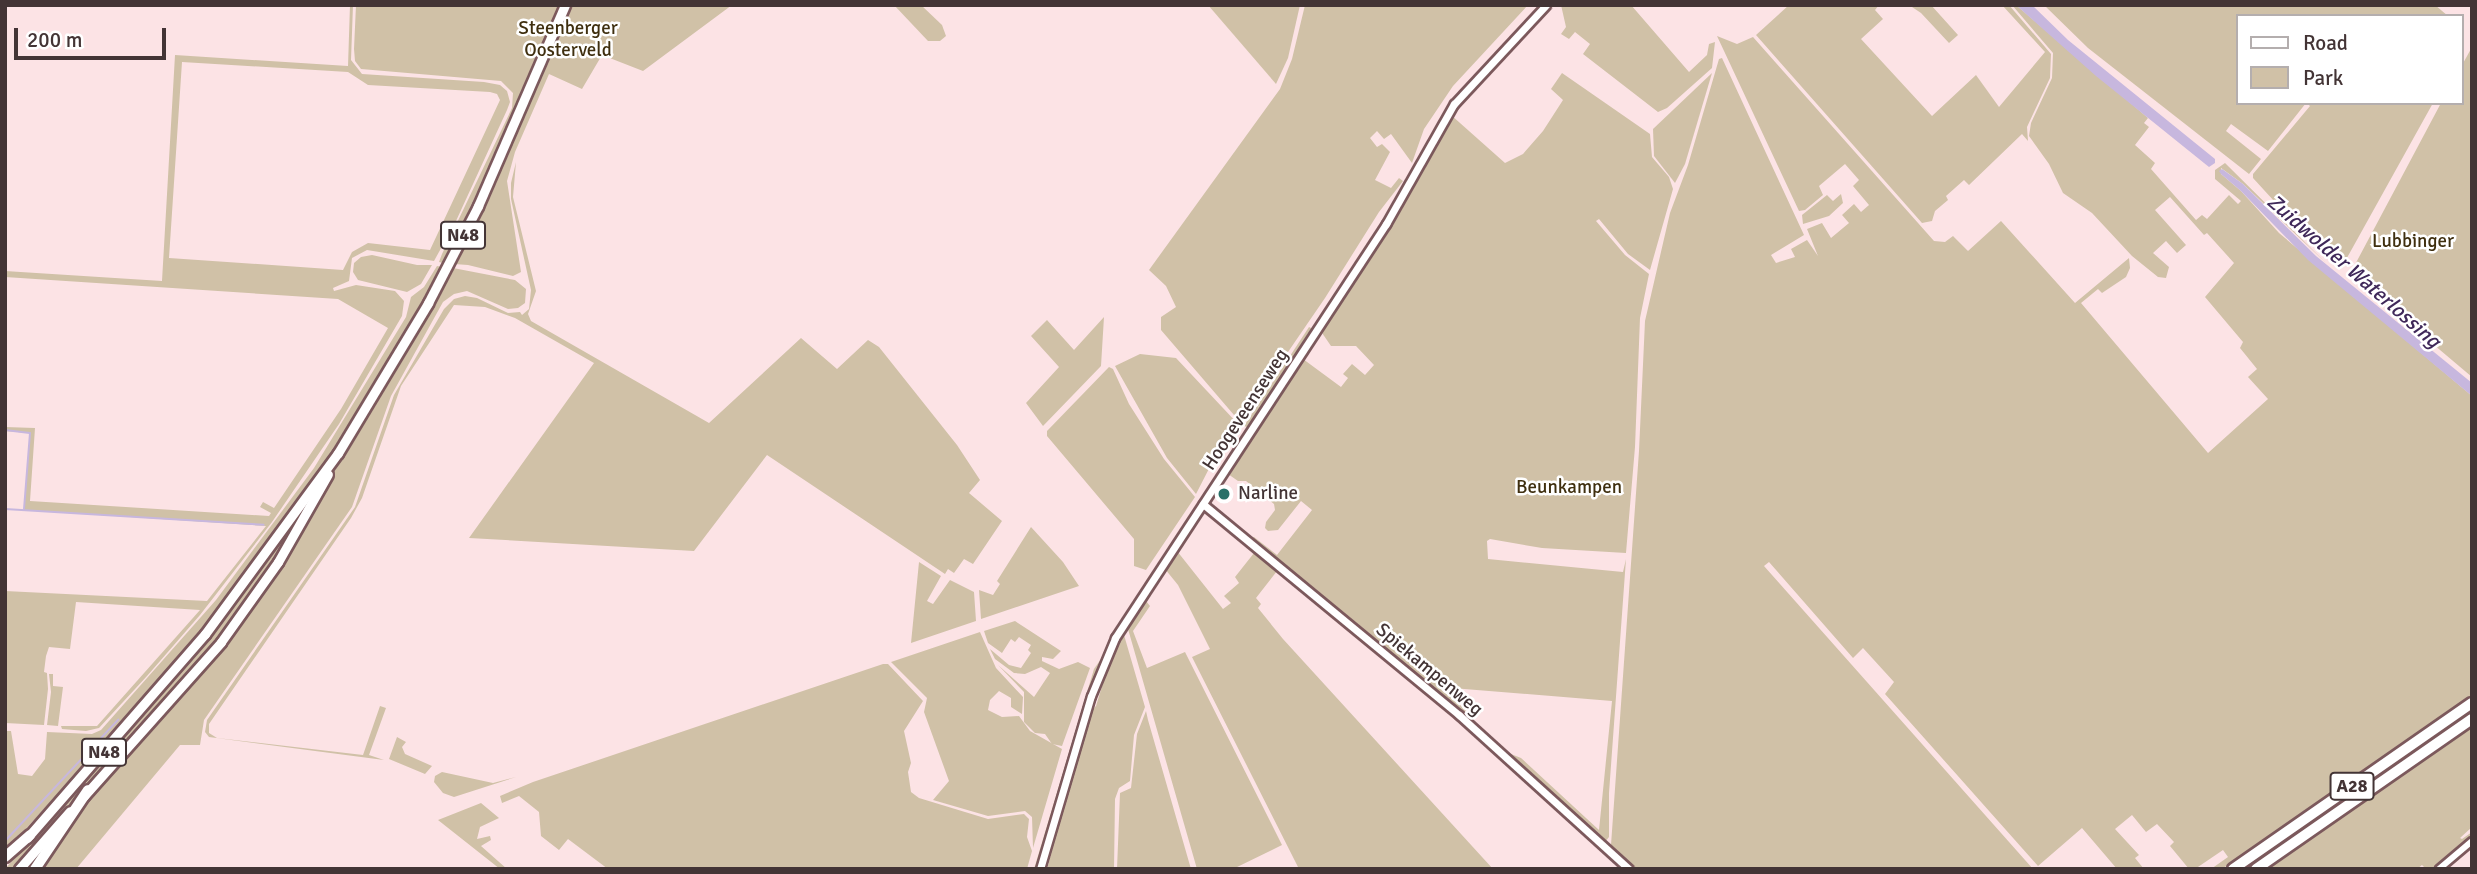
<!DOCTYPE html>
<html>
<head>
<meta charset="utf-8">
<style>
	body { margin:0 }
	#map { position:relative; width:2477px; height:874px; overflow:hidden; background:#fce3e5; font-family:Signika,sans-serif }
	div>[style] { position:absolute }
	.green>* { inset:0; background:#d0c1a7 }
	.water>* { inset:0; background:#c7b7de }
	.stream>* { height:2px; margin:-1px; padding:0 1px; transform-origin:1px; border-radius:1px; background:#c7b7de }
	.roads { filter:drop-shadow(2px 0 #7c595c) drop-shadow(-2px 0 #7c595c) drop-shadow(0 2px #7c595c) drop-shadow(0 -2px #7c595c) }
	.tertiary>* { height:6px; margin:-3px; padding:0 3px; transform-origin:3px; border-radius:3px; background:#fff }
	.secondary>* { height:7px; margin:-3.5px; padding:0 3.5px; transform-origin:3.5px; border-radius:3.5px; background:#fff }
	.trunk>* { height:9px; margin:-4.5px; padding:0 4.5px; transform-origin:4.5px; border-radius:4.5px; background:#fff }
	.motorway>* { height:10px; margin:-5px; padding:0 5px; transform-origin:5px; border-radius:5px; background:#fff }
	.dots>* { width:19px; height:19px; translate:-50% -50%; box-sizing:border-box; border:4px solid #fff; border-radius:50% }
	span { translate:-50% -50%; white-space:nowrap; text-align:center; line-height:1.15; -webkit-text-stroke:5px #fff; paint-order:stroke }
	.shield-label span { padding:2px 5px; background:#fff; border:2px solid; border-radius:5px; -webkit-text-stroke-width:0 }
	.shield-label { font-size:18px; color:#433435; font-weight:700 }
	.park-label { font-size:19px; color:#3f2f0f }
	.street-label { font-size:19px; color:#433435 }
	.poi-label { font-size:19px; color:#433435 }
	.left { translate:0 -50%; text-align:left }
	.water-label { font-size:21px; color:#3f2859; font-style:italic }
	.frame { position:absolute; inset:0; border:7px solid #433435; pointer-events:none }
	.legend { position:absolute; left:2236px; top:14px; width:228px; height:91px; box-sizing:border-box; background:#fff; border:2px solid #b4aeae; margin:0; padding:9px 12px; list-style:none; font-size:21px; color:#433435 }
	.legend li { display:flex; align-items:center; gap:14px; height:35px }
	.legend b { width:35px; border:2px solid #b4aeae }
	.scale { position:absolute; left:14px; top:28px; width:152px; height:32px; box-sizing:border-box; border:4px solid #433435; border-top:0; padding-left:9px; font-size:21px; line-height:24px; white-space:nowrap; color:#433435; -webkit-text-stroke:5px #fff; paint-order:stroke }
</style>
</head>
<body>
<div id="map">
	<div class="green">
		<i style="clip-path:polygon(evenodd,350px 5px,353px 5px,351px 60px,362px 74px,484px 82px,500px 85px,507px 91px,510px 102px,507px 110px,456px 221px,434px 261px,367px 250px,352px 258px,349px 281px,333px 288px,334px 291px,356px 285px,395px 291px,404px 301px,402px 316px,339px 424px,272px 522px,200px 615px,147px 676px,99px 728px,86px 731px,62px 729px,61px 726px,97px 726px,200px 610px,76px 602px,70px 649px,49px 647px,46px 656px,44px 672px,47px 673px,48px 689px,44px 725px,5px 723px,5px 591px,207px 601px,266px 526px,24px 510px,30px 433px,5px 431px,5px 427px,35px 428px,30px 501px,269px 516px,271px 513px,260px 507px,263px 502px,274px 508px,341px 409px,388px 328px,338px 299px,5px 277px,5px 271px,162px 281px,175px 55px,348px 66px,350px 5px,182px 62px,348px 72px,368px 85px,490px 92px,497px 94px,500px 100px,430px 250px,368px 243px,352px 252px,343px 270px,169px 258px,182px 62px)"></i>
		<i style="clip-path:polygon(356px 5px,732px 5px,643px 71px,602px 55px,582px 89px,549px 74px,515px 152px,507px 181px,521px 272px,513px 276px,468px 265px,454px 264px,453px 268px,515px 280px,526px 289px,525px 303px,518px 308px,508px 309px,467px 291px,454px 294px,443px 302px,391px 396px,352px 507px,204px 720px,200px 745px,180px 745px,76px 869px,39px 869px,93px 792px,217px 651px,302px 527px,451px 270px,541px 74px,534px 73px,478px 200px,442px 270px,385px 371px,312px 486px,204px 632px,5px 852px,5px 731px,11px 731px,18px 774px,32px 776px,45px 759px,47px 732px,92px 734px,101px 730px,216px 600px,314px 468px,406px 317px,411px 297px,424px 287px,437px 266px,442px 267px,443px 263px,439px 262px,442px 254px,512px 108px,513px 93px,501px 81px,361px 69px,355px 61px,354px 49px)"></i>
		<i style="clip-path:polygon(894px 5px,921px 5px,942px 25px,946px 36px,940px 41px,928px 41px)"></i>
		<i style="clip-path:polygon(1208px 5px,1300px 5px,1288px 58px,1276px 84px)"></i>
		<i style="clip-path:polygon(1305px 5px,1528px 5px,1453px 86px,1424px 129px,1412px 163px,1391px 134px,1384px 139px,1377px 131px,1370px 138px,1377px 147px,1382px 144px,1390px 152px,1375px 180px,1391px 188px,1399px 178px,1403px 181px,1379px 212px,1325px 298px,1240px 422px,1161px 330px,1161px 317px,1176px 307px,1166px 286px,1149px 270px,1280px 89px,1292px 59px)"></i>
		<i style="clip-path:polygon(1561px 5px,1631px 5px,1689px 72px,1707px 55px,1709px 44px,1715px 42px,1712px 68px,1667px 108px,1658px 112px,1583px 54px,1590px 44px,1575px 32px,1569px 39px,1561px 34px,1566px 27px)"></i>
		<i style="clip-path:polygon(1789px 5px,1879px 5px,1875px 10px,1883px 19px,1861px 39px,1932px 116px,1976px 75px,1999px 107px,2045px 52px,2002px 5px,2009px 5px,2051px 54px,2050px 78px,2027px 127px,2028px 141px,2022px 134px,1969px 185px,1964px 180px,1946px 196px,1948px 200px,1935px 211px,1932px 221px,1922px 223px,1756px 35px)"></i>
		<i style="clip-path:polygon(1909px 5px,1931px 5px,1958px 35px,1949px 43px,1921px 13px)"></i>
		<i style="clip-path:polygon(2012px 5px,2016px 5px,2148px 118px,2144px 123px,2149px 127px,2135px 145px,2155px 163px,2151px 169px,2196px 220px,2202px 215px,2207px 219px,2229px 195px,2238px 204px,2241px 201px,2215px 179px,2215px 170px,2225px 163px,2327px 264px,2243px 184px,2221px 168px,2221px 174px,2241px 191px,2279px 233px,2472px 396px,2472px 696px,2222px 869px,2211px 869px,2228px 857px,2223px 850px,2195px 869px,2189px 869px,2170px 846px,2174px 842px,2157px 824px,2146px 832px,2132px 815px,2115px 829px,2139px 855px,2135px 858px,2144px 869px,2117px 869px,2082px 828px,2038px 866px,1885px 694px,1894px 682px,1863px 648px,1853px 658px,1769px 562px,1764px 566px,2033px 869px,1634px 869px,1611px 845px,1639px 451px,1645px 321px,1670px 213px,1688px 165px,1719px 59px,1722px 58px,1804px 235px,1771px 255px,1776px 263px,1795px 257px,1791px 249px,1807px 240px,1818px 256px,1807px 229px,1822px 223px,1831px 238px,1849px 223px,1842px 215px,1854px 204px,1861px 212px,1869px 205px,1853px 186px,1859px 180px,1845px 164px,1819px 186px,1823px 195px,1805px 210px,1799px 211px,1717px 36px,1737px 44px,1753px 37px,1934px 241px,1945px 242px,1953px 236px,1968px 251px,2001px 221px,2075px 303px,2129px 258px,2130px 268px,2126px 277px,2102px 293px,2098px 289px,2081px 303px,2208px 453px,2268px 399px,2248px 377px,2257px 369px,2240px 348px,2243px 342px,2205px 297px,2234px 263px,2207px 233px,2204px 235px,2170px 197px,2155px 210px,2186px 245px,2177px 253px,2166px 241px,2153px 253px,2169px 267px,2166px 278px,2158px 277px,2132px 256px,2092px 213px,2063px 193px,2049px 164px,2029px 136px,2031px 123px,2052px 78px,2053px 53px)"></i>
		<i style="clip-path:polygon(2044px 5px,2435px 5px,2448px 16px,2237px 16px,2237px 103px,2306px 103px,2268px 151px,2231px 124px,2226px 131px,2261px 159px,2249px 174px,2088px 48px)"></i>
		<i style="clip-path:polygon(2472px 47px,2472px 377px,2350px 274px,2441px 103px,2461px 103px,2461px 67px)"></i>
		<i style="clip-path:polygon(1562px 73px,1650px 134px,1652px 157px,1669px 177px,1673px 189px,1650px 270px,1628px 254px,1599px 219px,1596px 221px,1625px 255px,1649px 274px,1640px 318px,1635px 447px,1626px 553px,1542px 548px,1490px 539px,1487px 541px,1488px 559px,1623px 572px,1626px 559px,1609px 793px,1609px 837px,1604px 843px,1506px 752px,1521px 758px,1599px 830px,1612px 701px,1452px 688px,1449px 696px,1466px 710px,1463px 715px,1249px 540px,1254px 537px,1277px 555px,1312px 510px,1301px 501px,1278px 530px,1268px 531px,1265px 528px,1266px 522px,1275px 510px,1274px 504px,1246px 481px,1238px 481px,1228px 474px,1303px 359px,1341px 387px,1348px 378px,1343px 374px,1352px 364px,1365px 375px,1374px 365px,1356px 346px,1331px 346px,1320px 330px,1397px 212px,1451px 115px,1505px 163px,1523px 154px,1543px 131px,1563px 100px,1551px 89px)"></i>
		<i style="clip-path:polygon(1712px 73px,1685px 164px,1675px 183px,1654px 156px,1653px 129px)"></i>
		<i style="clip-path:polygon(2307px 103px,2433px 103px,2343px 265px,2338px 264px,2309px 239px,2253px 178px,2253px 174px,2310px 106px)"></i>
		<i style="clip-path:polygon(516px 162px,513px 197px,536px 291px,528px 314px,531px 321px,709px 423px,801px 338px,837px 369px,868px 340px,879px 347px,957px 445px,980px 480px,969px 493px,1002px 521px,973px 564px,964px 559px,954px 573px,948px 569px,945px 574px,767px 455px,694px 551px,469px 538px,594px 363px,515px 318px,485px 307px,454px 305px,401px 386px,362px 498px,351px 518px,209px 724px,209px 733px,217px 738px,363px 755px,380px 706px,386px 708px,369px 755px,384px 760px,209px 737px,205px 732px,207px 720px,355px 507px,394px 395px,444px 309px,454px 299px,465px 296px,477px 298px,508px 313px,520px 312px,522px 315px,529px 309px,531px 290px,511px 199px,511px 183px)"></i>
		<i style="clip-path:polygon(1841px 194px,1843px 203px,1829px 216px,1803px 224px,1802px 215px,1827px 195px,1833px 201px)"></i>
		<i style="clip-path:polygon(372px 255px,417px 265px,432px 265px,421px 284px,407px 292px,358px 280px,353px 272px,354px 263px,361px 257px)"></i>
		<i style="clip-path:polygon(1104px 317px,1101px 366px,1043px 426px,1026px 403px,1059px 367px,1031px 336px,1047px 320px,1074px 350px)"></i>
		<i style="clip-path:polygon(1309px 327px,1313px 329px,1250px 428px,1244px 426px)"></i>
		<i style="clip-path:polygon(1140px 354px,1176px 358px,1238px 424px,1216px 455px,1196px 494px,1167px 458px,1115px 366px)"></i>
		<i style="clip-path:polygon(1109px 367px,1113px 369px,1129px 404px,1164px 459px,1195px 497px,1146px 570px,1134px 566px,1134px 539px,1047px 436px,1047px 431px)"></i>
		<i style="clip-path:polygon(316px 486px,297px 527px,220px 638px,17px 869px,5px 869px,113px 745px)"></i>
		<i style="clip-path:polygon(1031px 527px,1063px 562px,1079px 586px,981px 619px,979px 590px,993px 595px,1000px 584px,997px 581px)"></i>
		<i style="clip-path:polygon(1177px 551px,1223px 609px,1231px 603px,1224px 596px,1239px 583px,1235px 577px,1254px 553px,1277px 571px,1256px 598px,1261px 604px,1258px 608px,1283px 639px,1493px 869px,1299px 869px,1192px 657px,1210px 649px,1178px 585px,1165px 569px)"></i>
		<i style="clip-path:polygon(919px 562px,941px 576px,927px 601px,933px 604px,950px 580px,974px 592px,976px 621px,911px 643px)"></i>
		<i style="clip-path:polygon(1146px 601px,1150px 606px,1133px 631px,1147px 668px,1185px 652px,1282px 845px,1233px 869px,1197px 869px,1128px 629px)"></i>
		<i style="clip-path:polygon(1015px 621px,1061px 651px,1053px 659px,1042px 657px,1042px 661px,1059px 669px,1078px 662px,1090px 668px,1062px 746px,1052px 744px,1045px 734px,1035px 733px,1024px 722px,1024px 692px,998px 665px,1034px 697px,1050px 673px,1041px 667px,1025px 674px,1014px 673px,995px 659px,990px 649px,1009px 665px,1021px 668px,1031px 653px,1028px 650px,1031px 645px,1019px 637px,1015px 642px,1011px 639px,1002px 653px,988px 643px,984px 631px)"></i>
		<i style="clip-path:polygon(980px 632px,996px 668px,1023px 697px,1022px 714px,1011px 707px,1011px 698px,999px 691px,990px 700px,988px 710px,1002px 717px,1019px 716px,1030px 731px,1062px 749px,1033px 848px,1032px 817px,1025px 811px,988px 816px,933px 800px,949px 781px,924px 712px,927px 698px,891px 662px)"></i>
		<i style="clip-path:polygon(1124px 635px,1145px 707px,1134px 735px,1130px 781px,1119px 788px,1115px 799px,1114px 869px,1047px 869px,1089px 713px,1096px 706px,1107px 670px)"></i>
		<i style="clip-path:polygon(1101px 659px,1038px 869px,1034px 869px,1094px 669px)"></i>
		<i style="clip-path:polygon(883px 664px,888px 664px,923px 701px,904px 731px,911px 763px,908px 772px,911px 792px,919px 798px,988px 819px,1024px 814px,1029px 819px,1027px 837px,1032px 851px,1027px 869px,608px 869px,568px 839px,559px 850px,541px 836px,539px 812px,519px 796px,502px 803px,500px 796px,533px 782px)"></i>
		<i style="clip-path:polygon(49px 674px,53px 674px,53px 686px,63px 687px,58px 726px,47px 725px,51px 692px)"></i>
		<i style="clip-path:polygon(2472px 706px,2472px 715px,2251px 869px,2237px 869px)"></i>
		<i style="clip-path:polygon(1146px 711px,1148px 720px,1191px 869px,1117px 869px,1120px 793px,1131px 788px,1137px 734px)"></i>
		<i style="clip-path:polygon(2472px 726px,2472px 827px,2460px 838px,2462px 839px,2472px 832px,2472px 838px,2436px 869px,2426px 869px,2422px 865px,2417px 869px,2266px 869px)"></i>
		<i style="clip-path:polygon(397px 737px,406px 742px,402px 747px,405px 754px,432px 766px,425px 774px,389px 759px)"></i>
		<i style="clip-path:polygon(442px 772px,493px 783px,516px 777px,454px 797px,443px 793px,434px 782px,435px 776px)"></i>
		<i style="clip-path:polygon(481px 803px,499px 818px,480px 827px,477px 839px,490px 836px,491px 840px,481px 846px,507px 869px,500px 869px,438px 820px)"></i>
	</div>
	<div class="water">
		<i style="clip-path:polygon(2016px 5px,2032px 5px,2068px 40px,2215px 159px,2215px 163px,2209px 167px,2204px 163px,2096px 76px)"></i>
		<i style="clip-path:polygon(2222px 169px,2243px 184px,2316px 256px,2472px 383px,2472px 396px,2308px 260px,2241px 191px,2221px 174px,2219px 171px)"></i>
	</div>
	<div class="stream">
		<i style="left:5px;top:430px;width:25px;rotate:7deg"></i>
		<i style="left:30px;top:433px;width:76px;rotate:94.5deg"></i>
		<i style="left:5px;top:509px;width:259px;rotate:3.5deg"></i>
		<i style="left:5px;top:841px;width:166px;rotate:-47deg"></i>
	</div>
	<div class="roads">
		<div class="tertiary">
			<i style="left:2439px;top:869px;width:43px;rotate:-40.3deg"></i>
		</div>
		<div class="secondary">
			<i style="left:1203px;top:504px;width:332px;rotate:39.5deg"></i>
			<i style="left:1459px;top:715px;width:229px;rotate:42.2deg"></i>
			<i style="left:1040px;top:869px;width:180px;rotate:-73.6deg"></i>
			<i style="left:1091px;top:696px;width:63px;rotate:-67.5deg"></i>
			<i style="left:1115px;top:638px;width:495px;rotate:-56.8deg"></i>
			<i style="left:1386px;top:224px;width:138px;rotate:-60.5deg"></i>
			<i style="left:1454px;top:104px;width:135px;rotate:-47.1deg"></i>
		</div>
		<div class="trunk">
			<i style="left:84px;top:796px;width:206px;rotate:-48.3deg"></i>
			<i style="left:221px;top:642px;width:98px;rotate:-54.5deg"></i>
			<i style="left:278px;top:562px;width:101px;rotate:-60.4deg"></i>
			<i style="left:27px;top:838px;width:271px;rotate:-48.9deg"></i>
			<i style="left:205px;top:634px;width:225px;rotate:-53.7deg"></i>
			<i style="left:338px;top:453px;width:175px;rotate:-59deg"></i>
			<i style="left:428px;top:303px;width:109px;rotate:-62.7deg"></i>
			<i style="left:478px;top:206px;width:219px;rotate:-66.6deg"></i>
			<i style="left:19px;top:869px;width:77px;rotate:-48.7deg"></i>
		</div>
		<div class="motorway">
			<i style="left:5px;top:857px;width:33px;rotate:-41deg"></i>
			<i style="left:35px;top:869px;width:95px;rotate:-56.1deg"></i>
			<i style="left:2233px;top:869px;width:291px;rotate:-34.8deg"></i>
			<i style="left:2256px;top:869px;width:263px;rotate:-34.8deg"></i>
		</div>
	</div>
	<div class="dots">
		<i style="left:1224px;top:494px;background:#297068"></i>
	</div>
	<div class="shield-label">
		<span style="left:463px;top:235px">N48</span>
		<span style="left:104px;top:752px">N48</span>
		<span style="left:2352px;top:786px">A28</span>
	</div>
	<div class="park-label">
		<span style="left:568px;top:40px">Steenberger<br>Oosterveld</span>
		<span style="left:2413px;top:242px">Lubbinger</span>
		<span style="left:1569px;top:488px">Beunkampen</span>
	</div>
	<div class="street-label">
		<span style="left:1246px;top:410px;rotate:-57deg">Hoogeveenseweg</span>
		<span style="left:1429px;top:670px;rotate:40deg">Spiekampenweg</span>
	</div>
	<div class="poi-label">
		<span class="left" style="left:1238px;top:494px">Narline</span>
	</div>
	<div class="water-label">
		<span style="left:2354px;top:271px;rotate:41deg">Zuidwolder Waterlossing</span>
	</div>
	<div class="frame"></div>
	<ul class="legend">
	<li><b style="height:9px;background:#fff"></b>Road</li>
	<li><b style="height:19px;background:#d0c1a7"></b>Park</li>
	</ul>
	<div class="scale">200 m</div>
</div>
</body>
</html>
